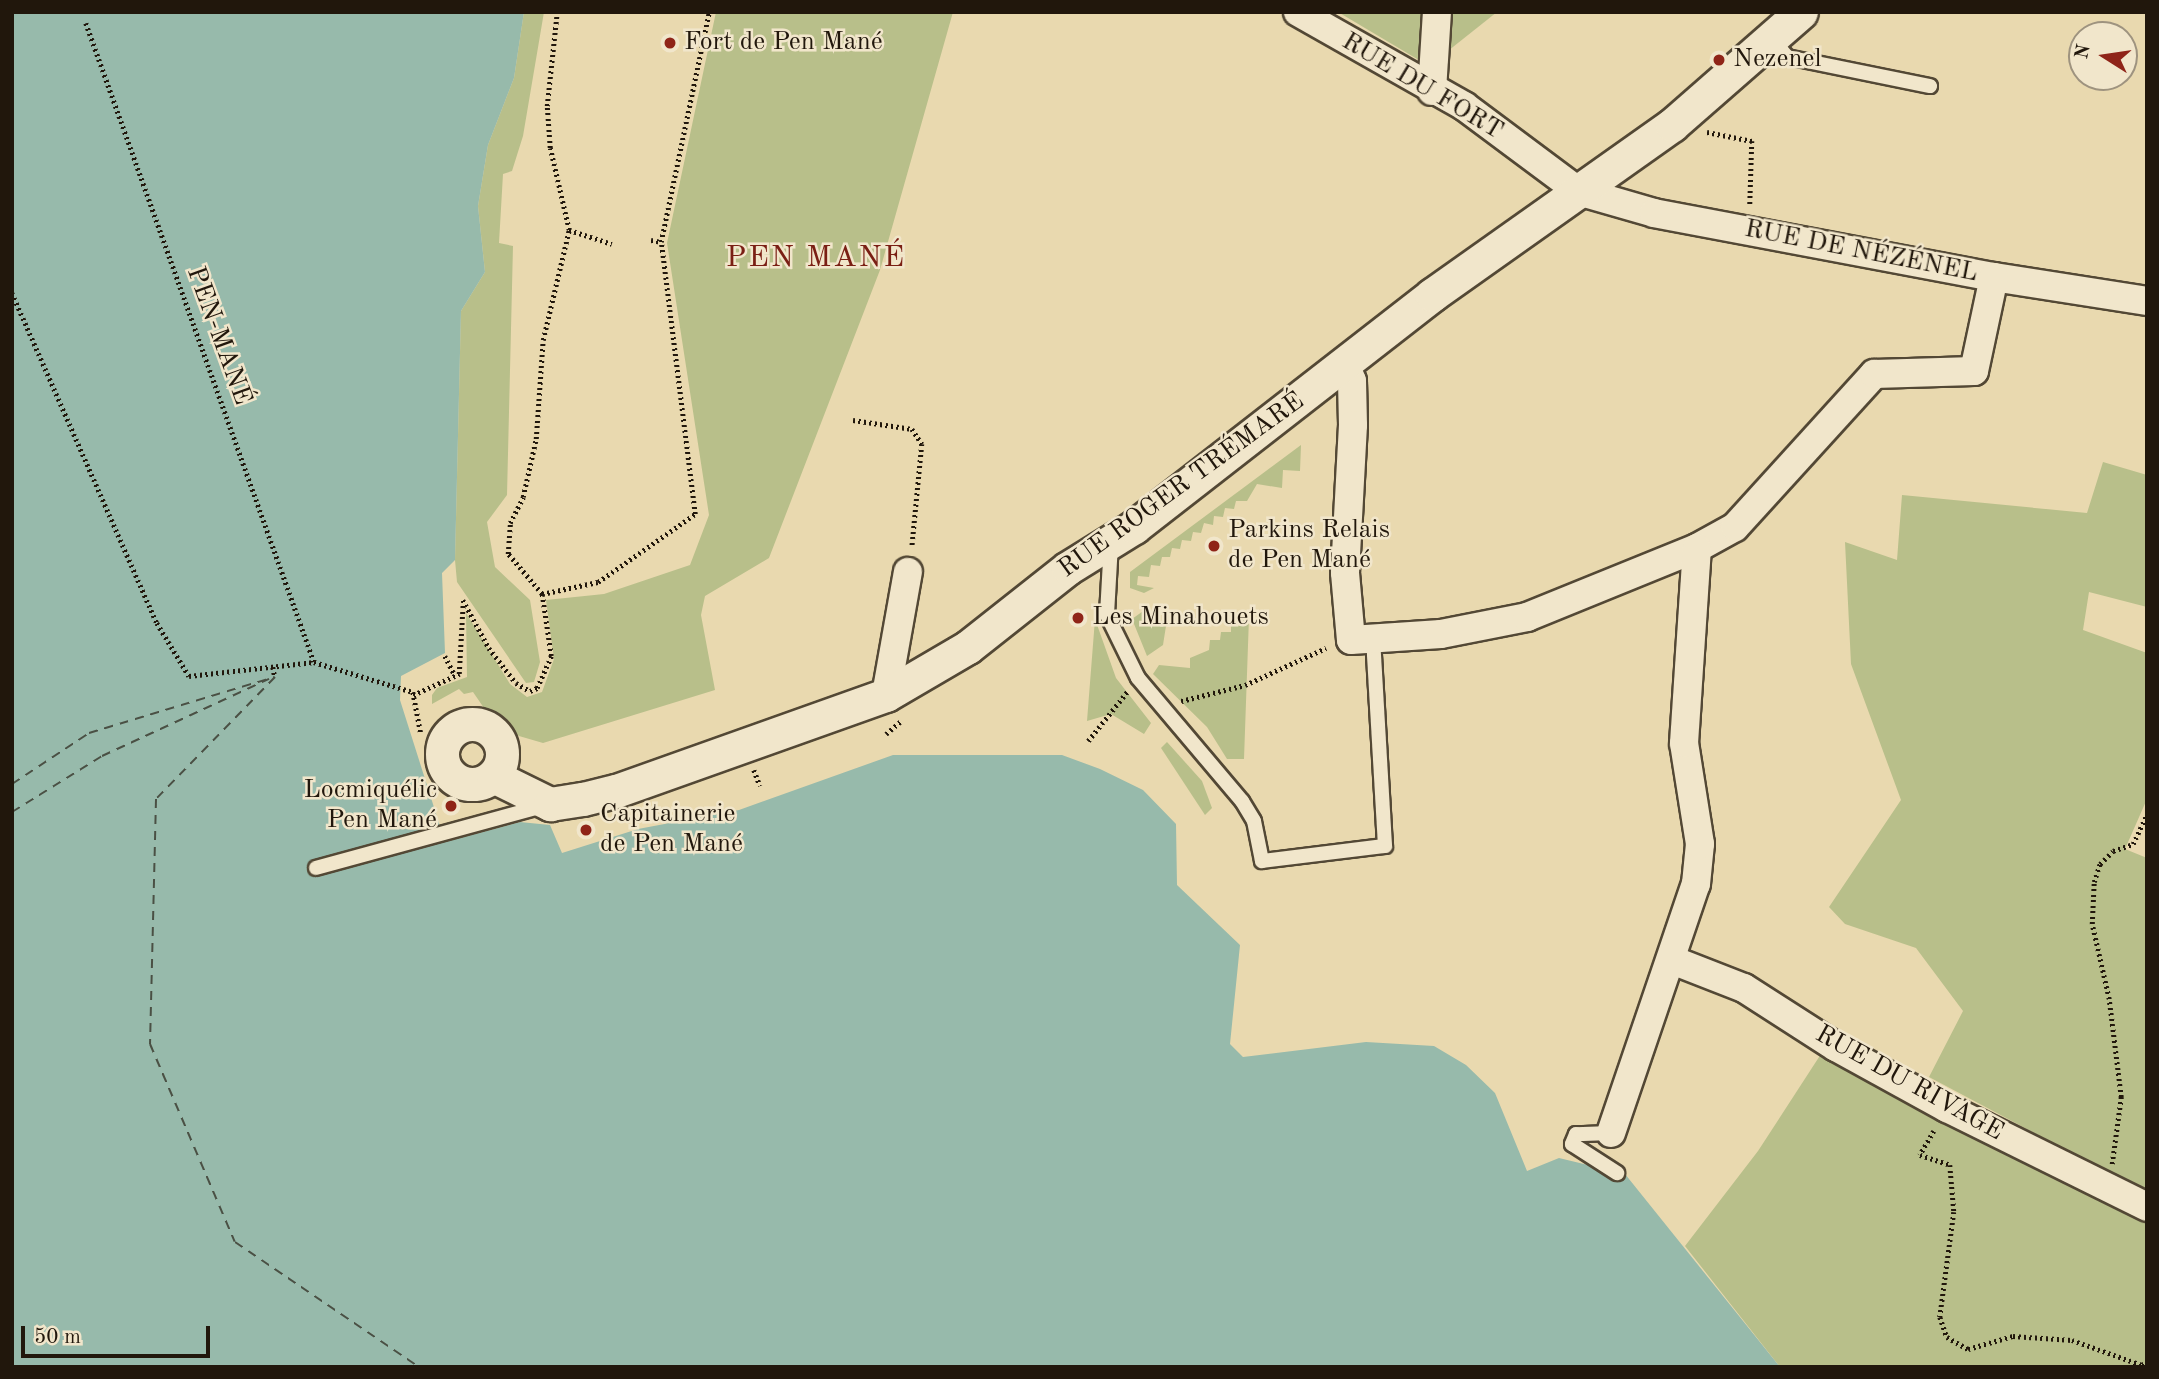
<!DOCTYPE html>
<html>
<head>
<meta charset="utf-8">
<style>
	body { margin:0 }
	#map { position:relative; width:2159px; height:1379px; overflow:hidden; background:#e9d9af; font-family:"Old Standard TT",serif }
	div>[style] { position:absolute }
	.green>* { inset:0; background:#b8bf8a }
	.water>* { inset:0; background:#97baab }
	.ferry>* { height:2px; margin-top:-1px; transform-origin:0; background:repeating-linear-gradient(90deg,#4a5044 0 9px,transparent 0 16px) }
	.path>* { height:4.5px; margin-top:-2.25px; transform-origin:0; background:repeating-linear-gradient(90deg,#21170c 0 2px,transparent 0 5.5px) }
	.roads { filter:drop-shadow(2px 0 #534835) drop-shadow(-2px 0 #534835) drop-shadow(0 2px #534835) drop-shadow(0 -2px #534835) }
	.service>* { height:14px; margin:-7px; padding:0 7px; transform-origin:7px; border-radius:7px; background:#f1e6cb }
	.minor>* { height:28px; margin:-14px; padding:0 14px; transform-origin:14px; border-radius:14px; background:#f1e6cb }
	.tertiary>* { height:33px; margin:-16.5px; padding:0 16.5px; transform-origin:16.5px; border-radius:16.5px; background:#f1e6cb }
	.tertiary>.ring { margin:-16.5px; padding:0; box-sizing:content-box; background:none; border:33px solid #f1e6cb; border-radius:50% }
	.dots>* { width:19px; height:19px; translate:-50% -50%; box-sizing:border-box; border:4px solid #f1e6cb; border-radius:50% }
	span { translate:-50% -50%; white-space:nowrap; text-align:center; line-height:1.15; -webkit-text-stroke:5px #f1e6cb; paint-order:stroke }
	.poi-label { font-size:26px; color:#21170c }
	.left { translate:0 -50%; text-align:left }
	.right { translate:-100% -50%; text-align:right }
	.street-label { font-size:26px; color:#21170c }
	.quarter-label { font-size:30px; color:#7a1f14; letter-spacing:2px }
	.frame { position:absolute; inset:0; border:14px solid #21170c; pointer-events:none }
	.north { position:absolute; left:2068px; top:21px; width:70px; height:70px; box-sizing:border-box; background:#f1e6cb; border:2px solid #9e937f; border-radius:50%; rotate:282deg; font-size:19px; font-weight:700; line-height:28px; text-align:center; color:#21170c }
	.north::after { content:''; display:block; margin:auto; width:24px; height:32px; background:#8f2418; clip-path:polygon(50% 0,100% 100%,50% 72%,0 100%) }
	.scale { position:absolute; left:21px; top:1326px; width:189px; height:32px; box-sizing:border-box; border:4px solid #21170c; border-top:0; padding-left:9px; font-size:21px; line-height:24px; white-space:nowrap; color:#21170c; -webkit-text-stroke:5px #f1e6cb; paint-order:stroke }
</style>
</head>
<body>
<div id="map">
	<div class="green">
		<i style="clip-path:polygon(524px 12px,544px 12px,523px 136px,512px 171px,503px 174px,499px 243px,513px 246px,507px 495px,487px 522px,495px 567px,530px 600px,540px 662px,534px 682px,526px 683px,457px 582px,455px 560px,461px 311px,485px 272px,478px 206px,488px 145px,514px 78px)"></i>
		<i style="clip-path:polygon(716px 12px,953px 12px,880px 270px,769px 558px,705px 596px,701px 615px,715px 690px,543px 743px,519px 736px,486px 711px,473px 692px,464px 694px,459px 689px,432px 704px,432px 695px,437px 688px,467px 677px,466px 613px,510px 684px,527px 697px,542px 692px,554px 659px,546px 600px,604px 594px,690px 565px,709px 515px,667px 243px)"></i>
		<i style="clip-path:polygon(1338px 12px,1497px 12px,1429px 66px)"></i>
		<i style="clip-path:polygon(1301px 445px,1300px 471px,1283px 470px,1282px 488px,1257px 484px,1247px 501px,1236px 501px,1234px 509px,1225px 508px,1223px 517px,1214px 516px,1213px 525px,1204px 523px,1201px 533px,1193px 532px,1191px 541px,1182px 540px,1180px 549px,1172px 548px,1170px 557px,1162px 557px,1160px 566px,1151px 565px,1149px 577px,1138px 576px,1137px 585px,1154px 588px,1144px 593px,1130px 588px,1130px 572px)"></i>
		<i style="clip-path:polygon(2103px 462px,2147px 475px,2147px 607px,2089px 592px,2083px 630px,2147px 653px,2147px 799px,2125px 849px,2147px 858px,2147px 1193px,1929px 1077px,1963px 1011px,1916px 948px,1845px 924px,1829px 907px,1901px 800px,1851px 664px,1845px 542px,1897px 560px,1902px 495px,2087px 513px)"></i>
		<i style="clip-path:polygon(1146px 609px,1144px 623px,1166px 626px,1163px 645px,1147px 656px,1132px 619px)"></i>
		<i style="clip-path:polygon(1249px 617px,1244px 759px,1227px 759px,1207px 727px,1153px 674px,1159px 665px,1190px 668px,1190px 658px,1209px 650px,1210px 640px,1220px 640px,1221px 632px,1231px 632px,1231px 625px,1240px 626px,1241px 618px)"></i>
		<i style="clip-path:polygon(1095px 619px,1116px 678px,1151px 723px,1144px 734px,1111px 714px,1087px 721px)"></i>
		<i style="clip-path:polygon(1167px 742px,1202px 781px,1212px 808px,1205px 815px,1161px 748px)"></i>
		<i style="clip-path:polygon(1821px 1054px,2147px 1223px,2147px 1367px,1780px 1367px,1685px 1246px,1758px 1151px)"></i>
	</div>
	<div class="water">
		<i style="clip-path:polygon(12px 12px,524px 12px,514px 78px,488px 145px,478px 206px,485px 272px,461px 311px,455px 560px,442px 573px,445px 653px,401px 676px,400px 700px,445px 842px,520px 822px,550px 825px,562px 853px,638px 829px,739px 810px,893px 755px,1062px 755px,1100px 769px,1143px 790px,1176px 824px,1177px 885px,1240px 945px,1230px 1044px,1243px 1057px,1366px 1042px,1434px 1046px,1466px 1065px,1495px 1093px,1527px 1171px,1559px 1158px,1625px 1174px,1780px 1367px,12px 1367px)"></i>
	</div>
	<div class="ferry">
		<i style="left:12px;top:784px;width:92px;rotate:-33.5deg"></i>
		<i style="left:89px;top:733px;width:194px;rotate:-16.8deg"></i>
		<i style="left:275px;top:677px;width:170px;rotate:134.3deg"></i>
		<i style="left:156px;top:799px;width:245px;rotate:91.4deg"></i>
		<i style="left:150px;top:1044px;width:215px;rotate:66.8deg"></i>
		<i style="left:235px;top:1242px;width:222px;rotate:34.2deg"></i>
		<i style="left:12px;top:812px;width:106px;rotate:-31.9deg"></i>
		<i style="left:102px;top:756px;width:184px;rotate:-24.8deg"></i>
	</div>
	<div class="path">
		<i style="left:86px;top:23px;width:678px;rotate:70.36deg"></i>
		<i style="left:314px;top:662px;width:103px;rotate:16.9deg"></i>
		<i style="left:413px;top:692px;width:43px;rotate:79.2deg"></i>
		<i style="left:1707px;top:132px;width:46px;rotate:11.3deg"></i>
		<i style="left:1752px;top:141px;width:64px;rotate:91.8deg"></i>
		<i style="left:569px;top:230px;width:45px;rotate:18deg"></i>
		<i style="left:651px;top:240px;width:10px;rotate:11deg"></i>
		<i style="left:12px;top:293px;width:360px;rotate:66.3deg"></i>
		<i style="left:157px;top:623px;width:62px;rotate:58.9deg"></i>
		<i style="left:189px;top:676px;width:126px;rotate:-6.4deg"></i>
		<i style="left:853px;top:420px;width:60px;rotate:8.7deg"></i>
		<i style="left:912px;top:429px;width:18px;rotate:56deg"></i>
		<i style="left:922px;top:444px;width:103px;rotate:95.5deg"></i>
		<i style="left:542px;top:594px;width:57px;rotate:-12.1deg"></i>
		<i style="left:598px;top:582px;width:118px;rotate:-35deg"></i>
		<i style="left:695px;top:514px;width:274px;rotate:-97.1deg"></i>
		<i style="left:661px;top:242px;width:235px;rotate:-78.2deg"></i>
		<i style="left:463px;top:600px;width:55px;rotate:61.6deg"></i>
		<i style="left:489px;top:648px;width:44px;rotate:52.4deg"></i>
		<i style="left:516px;top:683px;width:16px;rotate:30deg"></i>
		<i style="left:530px;top:691px;width:8px;rotate:-23deg"></i>
		<i style="left:537px;top:688px;width:35px;rotate:-66deg"></i>
		<i style="left:551px;top:656px;width:63px;rotate:-98.3deg"></i>
		<i style="left:542px;top:594px;width:52px;rotate:-130.4deg"></i>
		<i style="left:508px;top:554px;width:31px;rotate:-86deg"></i>
		<i style="left:510px;top:523px;width:29px;rotate:-63deg"></i>
		<i style="left:523px;top:497px;width:59px;rotate:-77.4deg"></i>
		<i style="left:536px;top:439px;width:99px;rotate:-86deg"></i>
		<i style="left:543px;top:340px;width:113px;rotate:-76.7deg"></i>
		<i style="left:569px;top:230px;width:84px;rotate:-103deg"></i>
		<i style="left:550px;top:148px;width:42px;rotate:-94.1deg"></i>
		<i style="left:547px;top:106px;width:95px;rotate:-83.9deg"></i>
		<i style="left:445px;top:656px;width:22px;rotate:63deg"></i>
		<i style="left:273px;top:667px;width:10px;rotate:79deg"></i>
		<i style="left:413px;top:695px;width:51px;rotate:-24.5deg"></i>
		<i style="left:459px;top:674px;width:71px;rotate:-86.8deg"></i>
		<i style="left:1181px;top:701px;width:66px;rotate:-14deg"></i>
		<i style="left:1245px;top:685px;width:89px;rotate:-24.6deg"></i>
		<i style="left:886px;top:734px;width:20px;rotate:-41deg"></i>
		<i style="left:1088px;top:741px;width:63px;rotate:-51.5deg"></i>
		<i style="left:754px;top:770px;width:17px;rotate:69deg"></i>
		<i style="left:1934px;top:1131px;width:28px;rotate:120deg"></i>
		<i style="left:1920px;top:1155px;width:32px;rotate:18deg"></i>
		<i style="left:1950px;top:1165px;width:47px;rotate:85.1deg"></i>
		<i style="left:1954px;top:1212px;width:106px;rotate:97.6deg"></i>
		<i style="left:1940px;top:1317px;width:21px;rotate:71deg"></i>
		<i style="left:1947px;top:1337px;width:24px;rotate:30deg"></i>
		<i style="left:1968px;top:1349px;width:47px;rotate:-16.1deg"></i>
		<i style="left:2013px;top:1336px;width:59px;rotate:3.9deg"></i>
		<i style="left:2072px;top:1340px;width:74px;rotate:19.7deg"></i>
		<i style="left:2142px;top:1365px;width:6px;rotate:-31deg"></i>
		<i style="left:2112px;top:1164px;width:68px;rotate:-82.3deg"></i>
		<i style="left:2121px;top:1097px;width:99px;rotate:-97deg"></i>
		<i style="left:2109px;top:999px;width:77px;rotate:-102.8deg"></i>
		<i style="left:2092px;top:924px;width:42px;rotate:-87.3deg"></i>
		<i style="left:2094px;top:882px;width:19px;rotate:-72deg"></i>
		<i style="left:2100px;top:864px;width:18px;rotate:-45deg"></i>
		<i style="left:2113px;top:851px;width:21px;rotate:-19deg"></i>
		<i style="left:2133px;top:844px;width:33px;rotate:-65deg"></i>
	</div>
	<div class="roads">
		<div class="service">
			<i style="left:1772px;top:39px;width:23px;rotate:50deg"></i>
			<i style="left:1787px;top:57px;width:146px;rotate:11.5deg"></i>
			<i style="left:1111px;top:543px;width:72px;rotate:93.2deg"></i>
			<i style="left:1107px;top:615px;width:70px;rotate:63.8deg"></i>
			<i style="left:1138px;top:678px;width:161px;rotate:49.8deg"></i>
			<i style="left:1242px;top:801px;width:23px;rotate:59deg"></i>
			<i style="left:1254px;top:821px;width:41px;rotate:78.7deg"></i>
			<i style="left:1262px;top:861px;width:124px;rotate:-7deg"></i>
			<i style="left:1385px;top:846px;width:208px;rotate:-93.3deg"></i>
			<i style="left:316px;top:868px;width:234px;rotate:-15.3deg"></i>
			<i style="left:1611px;top:1133px;width:35px;rotate:178deg"></i>
			<i style="left:1576px;top:1134px;width:11px;rotate:112deg"></i>
			<i style="left:1572px;top:1144px;width:54px;rotate:32.8deg"></i>
		</div>
		<div class="minor">
			<i style="left:1298px;top:12px;width:191px;rotate:29.5deg"></i>
			<i style="left:1464px;top:106px;width:142px;rotate:36.7deg"></i>
			<i style="left:1578px;top:191px;width:79px;rotate:16.1deg"></i>
			<i style="left:1654px;top:213px;width:346px;rotate:10.7deg"></i>
			<i style="left:1994px;top:277px;width:155px;rotate:8.9deg"></i>
			<i style="left:1432px;top:91px;width:79px;rotate:-86.4deg"></i>
			<i style="left:1345px;top:365px;width:17px;rotate:66deg"></i>
			<i style="left:1352px;top:381px;width:44px;rotate:88.7deg"></i>
			<i style="left:1353px;top:425px;width:148px;rotate:93.1deg"></i>
			<i style="left:1345px;top:573px;width:67px;rotate:84.9deg"></i>
			<i style="left:1351px;top:640px;width:90px;rotate:-3.8deg"></i>
			<i style="left:1441px;top:634px;width:88px;rotate:-11.2deg"></i>
			<i style="left:1527px;top:617px;width:183px;rotate:-22.1deg"></i>
			<i style="left:1697px;top:548px;width:43px;rotate:-28.9deg"></i>
			<i style="left:1735px;top:527px;width:207px;rotate:-47.7deg"></i>
			<i style="left:1874px;top:374px;width:100px;rotate:-1.7deg"></i>
			<i style="left:1974px;top:371px;width:96px;rotate:-78deg"></i>
			<i style="left:886px;top:695px;width:125px;rotate:-79.9deg"></i>
			<i style="left:1672px;top:960px;width:77px;rotate:21.3deg"></i>
			<i style="left:1744px;top:988px;width:109px;rotate:32.7deg"></i>
			<i style="left:1836px;top:1047px;width:127px;rotate:28.8deg"></i>
			<i style="left:1947px;top:1108px;width:223px;rotate:26.3deg"></i>
			<i style="left:1611px;top:1133px;width:263px;rotate:-71.2deg"></i>
			<i style="left:1696px;top:884px;width:40px;rotate:-84.3deg"></i>
			<i style="left:1700px;top:844px;width:102px;rotate:-99deg"></i>
			<i style="left:1684px;top:743px;width:195px;rotate:-86.2deg"></i>
		</div>
		<div class="tertiary">
			<i class="ring" style="left:442px;top:724px;width:27px;height:27px"></i>
			<i style="left:493px;top:776px;width:64px;rotate:26.2deg"></i>
			<i style="left:550px;top:804px;width:33px;rotate:-9deg"></i>
			<i style="left:583px;top:799px;width:34px;rotate:-14deg"></i>
			<i style="left:616px;top:791px;width:287px;rotate:-19.6deg"></i>
			<i style="left:886px;top:695px;width:95px;rotate:-30.3deg"></i>
			<i style="left:968px;top:647px;width:127px;rotate:-38.3deg"></i>
			<i style="left:1068px;top:568px;width:78px;rotate:-31.8deg"></i>
			<i style="left:1134px;top:527px;width:378px;rotate:-37.9deg"></i>
			<i style="left:1432px;top:295px;width:294px;rotate:-35.3deg"></i>
			<i style="left:1672px;top:125px;width:171px;rotate:-41.2deg"></i>
		</div>
	</div>
	<div class="dots">
		<i style="left:670px;top:43px;background:#8f2418"></i>
		<i style="left:1719px;top:60px;background:#8f2418"></i>
		<i style="left:1214px;top:546px;background:#8f2418"></i>
		<i style="left:1078px;top:618px;background:#8f2418"></i>
		<i style="left:451px;top:806px;background:#8f2418"></i>
		<i style="left:586px;top:830px;background:#8f2418"></i>
	</div>
	<div class="poi-label">
		<span class="left" style="left:684px;top:43px">Fort de Pen Mané</span>
		<span class="left" style="left:1733px;top:60px">Nezenel</span>
		<span class="left" style="left:1228px;top:546px">Parkins Relais<br>de Pen Mané</span>
		<span class="left" style="left:1092px;top:618px">Les Minahouets</span>
		<span class="right" style="left:437px;top:806px">Locmiquélic<br>Pen Mané</span>
		<span class="left" style="left:600px;top:830px">Capitainerie<br>de Pen Mané</span>
	</div>
	<div class="street-label">
		<span style="left:1422px;top:87px;rotate:31deg">RUE DU FORT</span>
		<span style="left:1861px;top:252px;rotate:11deg">RUE DE NÉZÉNEL</span>
		<span style="left:218px;top:336px;rotate:70deg">PEN-MANÉ</span>
		<span style="left:1182px;top:486px;rotate:-36deg">RUE ROGER TRÉMARÉ</span>
		<span style="left:1909px;top:1084px;rotate:29deg">RUE DU RIVAGE</span>
	</div>
	<div class="quarter-label">
		<span style="left:816px;top:258px">PEN MANÉ</span>
	</div>
	<div class="frame"></div>
	<div class="north">N</div>
	<div class="scale">50 m</div>
</div>
</body>
</html>
